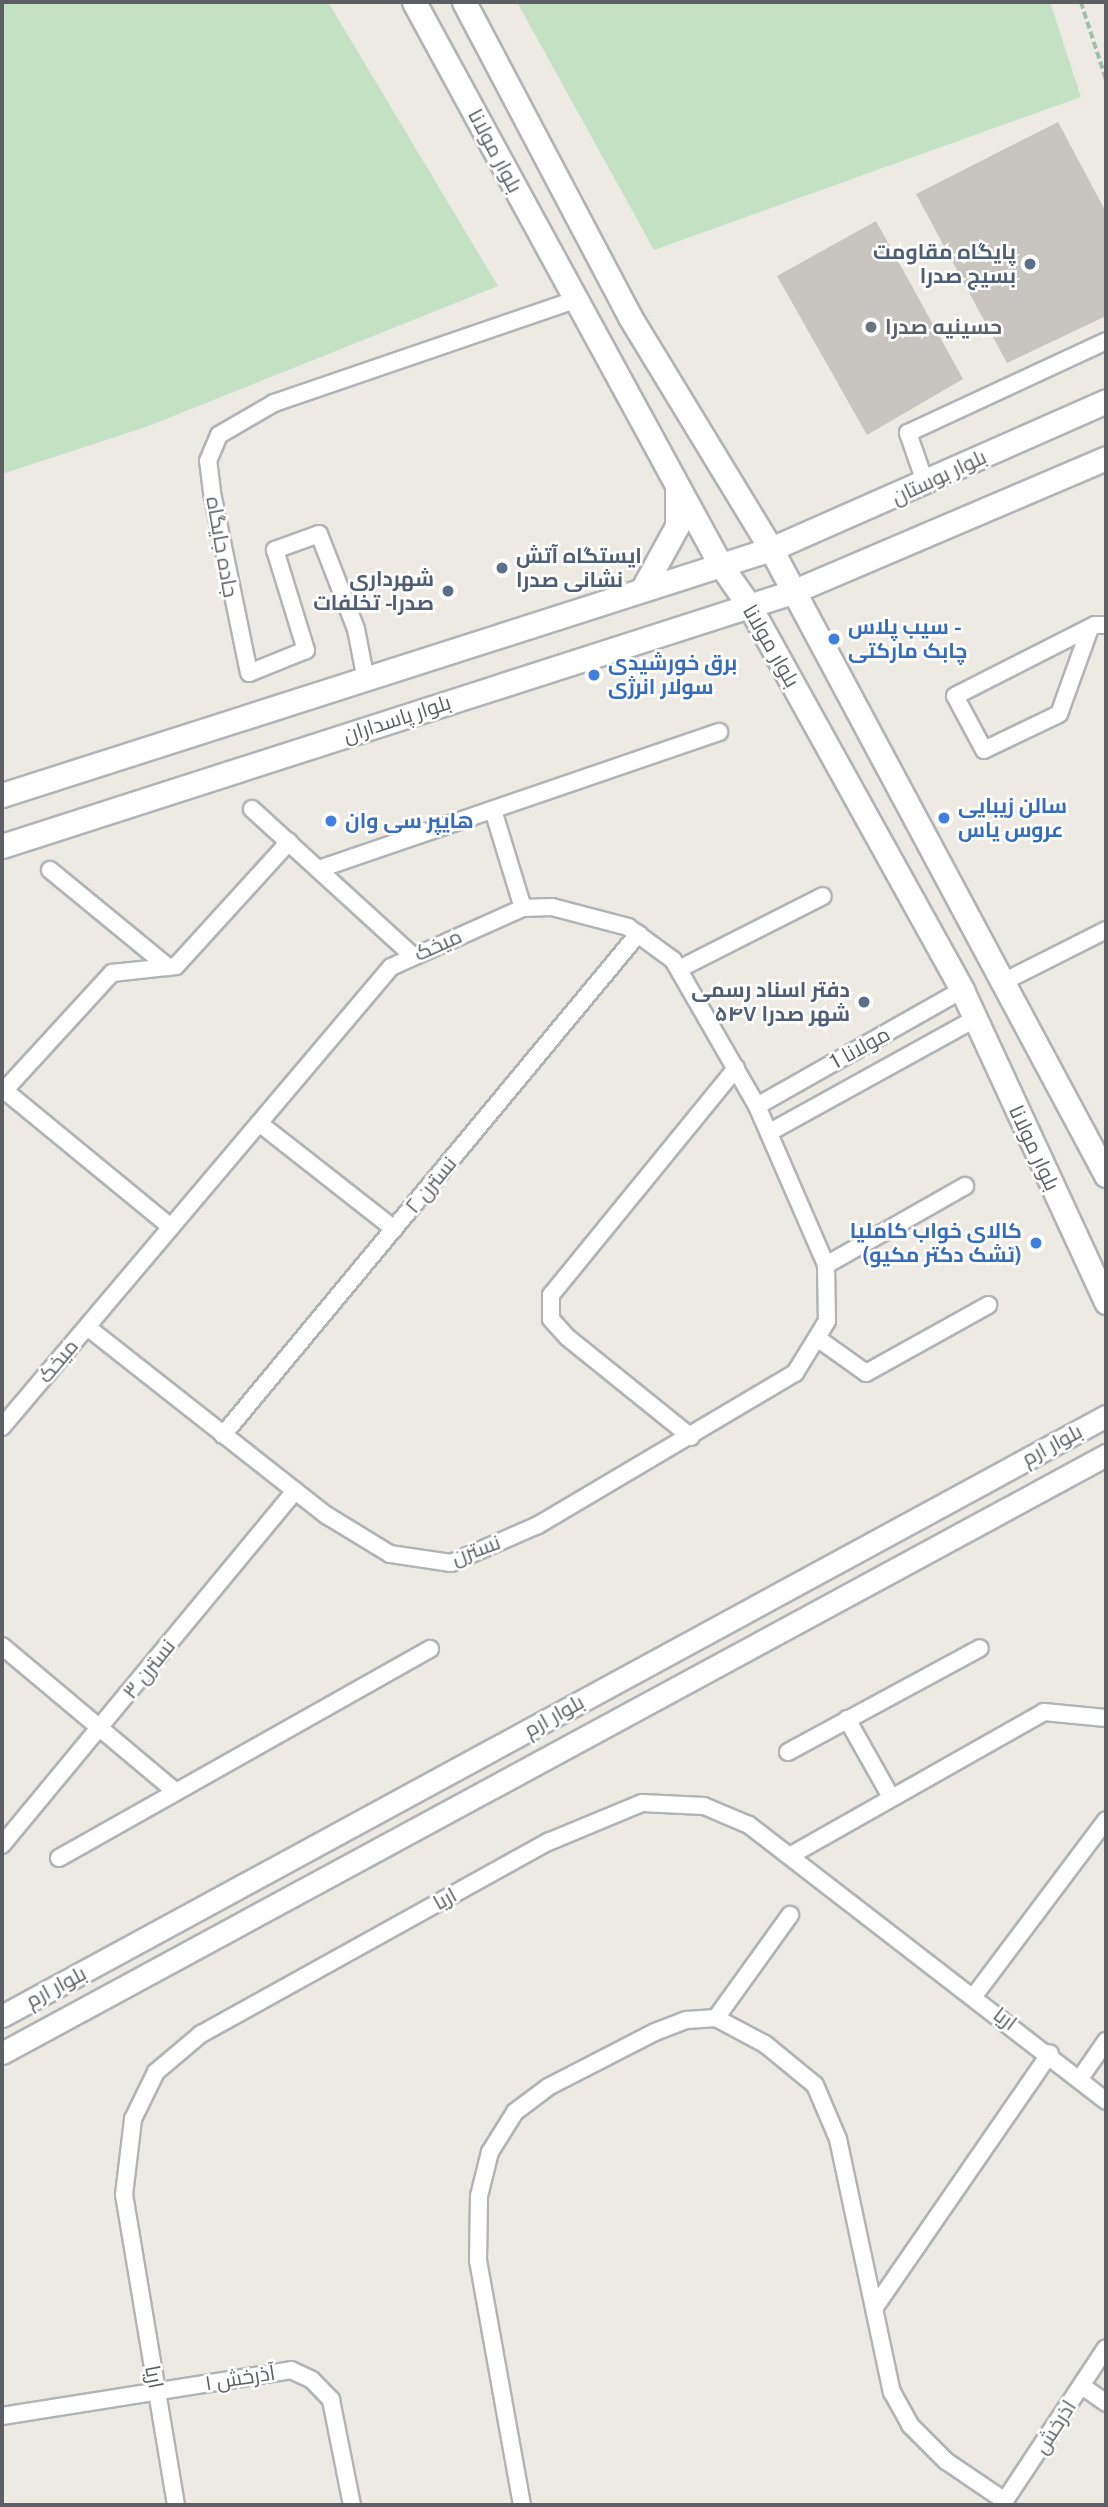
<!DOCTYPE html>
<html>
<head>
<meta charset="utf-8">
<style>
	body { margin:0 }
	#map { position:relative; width:1108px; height:2507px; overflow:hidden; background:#edeae4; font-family:"Public Sans",Cairo,sans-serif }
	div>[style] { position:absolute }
	.green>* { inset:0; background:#c4e1c3 }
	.building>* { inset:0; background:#c8c5c0 }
	.path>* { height:3.5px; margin-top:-1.75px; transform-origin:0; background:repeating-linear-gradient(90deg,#9dc2a7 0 7px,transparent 0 10.5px) }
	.roads { filter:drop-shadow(2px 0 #b1b4b7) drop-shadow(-2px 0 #b1b4b7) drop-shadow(0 2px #b1b4b7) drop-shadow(0 -2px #b1b4b7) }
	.minor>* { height:16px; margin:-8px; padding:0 8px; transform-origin:8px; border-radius:8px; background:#fff }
	.tertiary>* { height:21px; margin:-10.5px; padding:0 10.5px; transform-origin:10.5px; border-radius:10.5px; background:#fff }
	.secondary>* { height:23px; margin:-11.5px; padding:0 11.5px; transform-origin:11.5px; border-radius:11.5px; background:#fff }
	.dots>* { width:19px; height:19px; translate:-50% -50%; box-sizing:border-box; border:4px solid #fff; border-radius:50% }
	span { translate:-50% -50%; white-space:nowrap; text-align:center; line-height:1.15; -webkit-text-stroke:5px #fff; paint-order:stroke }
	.street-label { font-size:21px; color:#5c5f63 }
	.service-label { font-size:21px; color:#4e5e75; font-weight:700 }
	.right { translate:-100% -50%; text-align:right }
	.left { translate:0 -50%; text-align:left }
	.worship-label { font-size:21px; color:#5b616d; font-weight:700 }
	.shop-label { font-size:21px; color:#366cbe; font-weight:700 }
	.frame { position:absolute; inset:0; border:4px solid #5c5f63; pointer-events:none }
</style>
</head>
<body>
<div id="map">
	<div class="green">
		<i style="clip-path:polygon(2px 2px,328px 2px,498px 286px,146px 427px,2px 474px)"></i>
		<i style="clip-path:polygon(517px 2px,1050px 2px,1081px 97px,654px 250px)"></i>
	</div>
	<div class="building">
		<i style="clip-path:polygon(1058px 122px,1106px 212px,1106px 316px,1007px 363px,916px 194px)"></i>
		<i style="clip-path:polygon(876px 221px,963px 379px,867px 435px,777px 276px)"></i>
	</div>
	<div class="path">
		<i style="left:1081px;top:2px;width:81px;rotate:72deg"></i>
	</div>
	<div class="roads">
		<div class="minor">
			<i style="left:925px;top:482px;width:52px;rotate:-109.1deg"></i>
			<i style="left:908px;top:433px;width:218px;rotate:-24.9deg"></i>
			<i style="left:1090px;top:628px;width:91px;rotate:109.8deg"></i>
			<i style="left:1059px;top:714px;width:83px;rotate:154.4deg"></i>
			<i style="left:984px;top:750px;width:61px;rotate:-118.2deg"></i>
			<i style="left:955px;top:696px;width:157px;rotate:-26.9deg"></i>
			<i style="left:1095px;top:625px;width:11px"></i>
			<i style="left:366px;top:680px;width:52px;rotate:-101.1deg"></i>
			<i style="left:356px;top:629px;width:102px;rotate:-111.3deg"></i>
			<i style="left:319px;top:534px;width:47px;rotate:160deg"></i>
			<i style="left:275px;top:550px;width:105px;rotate:72.8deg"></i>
			<i style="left:306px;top:650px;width:61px;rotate:158deg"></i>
			<i style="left:249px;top:673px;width:185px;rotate:-101.6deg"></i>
			<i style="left:212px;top:492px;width:31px;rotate:-97deg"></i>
			<i style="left:208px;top:461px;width:28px;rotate:-67deg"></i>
			<i style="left:219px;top:435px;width:64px;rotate:-30.2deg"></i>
			<i style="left:274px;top:403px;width:318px;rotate:-18.9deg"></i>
			<i style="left:252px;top:809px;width:218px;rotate:42.4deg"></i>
			<i style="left:493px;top:810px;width:102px;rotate:73deg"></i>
			<i style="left:319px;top:869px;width:423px;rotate:-18.9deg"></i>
			<i style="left:50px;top:870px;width:153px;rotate:39.4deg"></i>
			<i style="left:679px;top:969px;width:161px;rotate:-26.9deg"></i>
			<i style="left:1007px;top:980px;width:111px;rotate:-26.8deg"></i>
			<i style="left:4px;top:1090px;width:216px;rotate:39.4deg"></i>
			<i style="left:2px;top:1093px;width:163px;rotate:-47.5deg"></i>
			<i style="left:112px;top:973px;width:64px;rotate:-6.2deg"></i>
			<i style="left:176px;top:966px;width:168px;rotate:-47.7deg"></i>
			<i style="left:757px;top:1106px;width:236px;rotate:-29.5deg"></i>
			<i style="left:259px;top:1123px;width:172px;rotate:38.1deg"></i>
			<i style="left:770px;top:1132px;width:232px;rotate:-28.9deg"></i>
			<i style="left:826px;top:1265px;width:160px;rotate:-29.6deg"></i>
			<i style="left:817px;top:1338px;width:60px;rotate:35.5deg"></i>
			<i style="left:866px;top:1373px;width:140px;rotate:-29.1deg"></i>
			<i style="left:2px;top:1427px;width:602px;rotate:-49.78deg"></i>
			<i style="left:391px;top:967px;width:145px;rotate:-24.1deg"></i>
			<i style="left:523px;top:908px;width:29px;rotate:-2deg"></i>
			<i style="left:552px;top:907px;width:79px;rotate:14.7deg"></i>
			<i style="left:628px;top:927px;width:56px;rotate:36.3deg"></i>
			<i style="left:673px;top:960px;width:168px;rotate:60.1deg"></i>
			<i style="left:757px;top:1106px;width:173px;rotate:66.5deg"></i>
			<i style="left:826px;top:1265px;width:56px;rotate:89deg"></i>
			<i style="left:827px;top:1321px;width:61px;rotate:121.6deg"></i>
			<i style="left:795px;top:1373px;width:299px;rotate:149.4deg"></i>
			<i style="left:538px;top:1525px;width:95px;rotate:156.4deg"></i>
			<i style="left:451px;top:1563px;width:62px;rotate:-171.6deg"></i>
			<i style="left:390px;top:1554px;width:75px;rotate:-148.6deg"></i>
			<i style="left:326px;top:1515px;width:304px;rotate:-141.8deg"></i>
			<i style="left:223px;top:1435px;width:651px;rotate:-50.36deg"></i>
			<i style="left:691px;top:1437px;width:159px;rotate:-141.1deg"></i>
			<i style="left:567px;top:1337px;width:24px;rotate:-132deg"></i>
			<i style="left:551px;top:1319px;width:24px;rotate:-90deg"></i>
			<i style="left:551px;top:1295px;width:293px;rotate:-50.8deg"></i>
			<i style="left:2px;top:1646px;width:227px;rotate:40deg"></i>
			<i style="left:847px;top:1719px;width:90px;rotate:60.6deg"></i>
			<i style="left:788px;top:1752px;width:218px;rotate:-28.4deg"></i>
			<i style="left:2px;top:1845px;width:460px;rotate:-50.4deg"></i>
			<i style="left:793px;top:1854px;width:288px;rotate:-29.5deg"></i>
			<i style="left:1044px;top:1712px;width:62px;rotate:5.5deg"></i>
			<i style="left:59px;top:1858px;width:426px;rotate:-29.4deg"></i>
			<i style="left:974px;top:1996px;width:220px;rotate:-53.1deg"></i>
			<i style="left:716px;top:2018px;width:127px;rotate:-54.3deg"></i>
			<i style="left:1081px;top:2077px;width:44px;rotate:-55.2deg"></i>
			<i style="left:875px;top:2307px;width:308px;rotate:-55.4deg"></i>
			<i style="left:1082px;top:2386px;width:29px;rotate:35deg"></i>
			<i style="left:2px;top:2416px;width:293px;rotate:-9deg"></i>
			<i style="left:291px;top:2370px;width:23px;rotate:25deg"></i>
			<i style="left:312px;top:2380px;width:28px;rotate:46deg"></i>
			<i style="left:331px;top:2400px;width:107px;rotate:78.7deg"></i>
			<i style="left:176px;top:2505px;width:314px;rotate:-99.5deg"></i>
			<i style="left:124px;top:2195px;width:77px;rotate:-83.2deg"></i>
			<i style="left:133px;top:2119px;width:52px;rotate:-63.9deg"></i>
			<i style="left:156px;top:2072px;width:59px;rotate:-40.2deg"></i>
			<i style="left:201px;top:2034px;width:397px;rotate:-29deg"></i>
			<i style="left:548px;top:1842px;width:102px;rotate:-22.5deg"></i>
			<i style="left:642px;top:1803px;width:62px;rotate:2.8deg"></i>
			<i style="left:704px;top:1806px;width:49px;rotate:22.9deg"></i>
			<i style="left:749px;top:1825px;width:451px;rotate:37.7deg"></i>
			<i style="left:522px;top:2505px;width:248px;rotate:-100.2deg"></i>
			<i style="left:478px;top:2261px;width:65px;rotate:-89.1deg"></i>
			<i style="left:479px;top:2196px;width:45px;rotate:-76deg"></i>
			<i style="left:490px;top:2152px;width:47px;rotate:-58deg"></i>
			<i style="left:515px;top:2112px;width:41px;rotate:-37.1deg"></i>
			<i style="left:548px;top:2087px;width:120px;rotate:-27.2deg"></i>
			<i style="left:655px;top:2032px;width:34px;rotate:-21deg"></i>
			<i style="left:687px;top:2020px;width:29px;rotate:-4deg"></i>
			<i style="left:716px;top:2018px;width:55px;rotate:28deg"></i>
			<i style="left:765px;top:2044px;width:65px;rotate:39.4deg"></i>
			<i style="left:815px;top:2085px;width:59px;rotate:66.9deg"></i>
			<i style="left:838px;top:2139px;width:259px;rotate:78deg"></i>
			<i style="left:892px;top:2392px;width:38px;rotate:61deg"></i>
			<i style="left:910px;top:2425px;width:51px;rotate:45deg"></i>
			<i style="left:946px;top:2461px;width:71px;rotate:34.1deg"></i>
			<i style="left:1002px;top:2505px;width:188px;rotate:-56.5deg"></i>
		</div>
		<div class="tertiary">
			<i style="left:2px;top:2016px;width:1257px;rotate:-28.52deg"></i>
			<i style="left:2px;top:2053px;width:1256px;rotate:-28.44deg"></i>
		</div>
		<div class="secondary">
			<i style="left:414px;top:2px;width:640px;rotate:61.43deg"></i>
			<i style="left:720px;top:564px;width:52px;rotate:55.1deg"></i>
			<i style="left:750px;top:607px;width:438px;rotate:61deg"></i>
			<i style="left:962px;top:990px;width:344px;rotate:65.2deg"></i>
			<i style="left:464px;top:2px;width:356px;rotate:62.2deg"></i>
			<i style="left:630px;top:317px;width:271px;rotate:58.7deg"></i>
			<i style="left:771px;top:549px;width:710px;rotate:61.85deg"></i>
			<i style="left:642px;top:590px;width:73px;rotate:-61.3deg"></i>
			<i style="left:677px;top:526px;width:36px;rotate:-90deg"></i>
			<i style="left:2px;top:795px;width:807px;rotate:-17.74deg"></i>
			<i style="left:771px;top:549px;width:366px;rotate:-23.8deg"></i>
			<i style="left:2px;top:846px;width:830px;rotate:-17.82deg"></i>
			<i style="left:792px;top:592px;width:341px;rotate:-23.1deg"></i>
		</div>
	</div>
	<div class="dots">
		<i style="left:1030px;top:264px;background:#5c6f8a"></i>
		<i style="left:871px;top:327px;background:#6b7280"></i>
		<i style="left:502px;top:568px;background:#5c6f8a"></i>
		<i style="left:448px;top:591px;background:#5c6f8a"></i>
		<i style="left:834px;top:639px;background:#3f7fe0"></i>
		<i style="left:594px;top:675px;background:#3f7fe0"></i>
		<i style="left:944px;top:818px;background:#3f7fe0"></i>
		<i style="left:331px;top:821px;background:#3f7fe0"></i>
		<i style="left:864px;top:1002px;background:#5c6f8a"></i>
		<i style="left:1036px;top:1243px;background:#3f7fe0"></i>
	</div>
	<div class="street-label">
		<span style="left:495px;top:151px;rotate:62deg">بلوار مولانا</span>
		<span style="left:939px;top:477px;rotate:-25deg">بلوار بوستان</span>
		<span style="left:222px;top:547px;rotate:80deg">جاده جایگاه</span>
		<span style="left:771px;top:646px;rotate:60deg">بلوار مولانا</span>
		<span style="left:397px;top:719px;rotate:-18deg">بلوار پاسداران</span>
		<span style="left:438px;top:945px;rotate:-24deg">میخک</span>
		<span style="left:860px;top:1048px;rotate:-29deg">مولانا 1</span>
		<span style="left:1034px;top:1148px;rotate:65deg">بلوار مولانا</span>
		<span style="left:431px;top:1185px;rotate:-50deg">نسترن ۲</span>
		<span style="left:58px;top:1361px;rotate:-50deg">میخک</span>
		<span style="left:1052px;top:1445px;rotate:-28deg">بلوار ارم</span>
		<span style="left:476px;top:1550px;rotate:-20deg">نسترن</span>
		<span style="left:149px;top:1669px;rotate:-51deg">نسترن ۳</span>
		<span style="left:554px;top:1716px;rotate:-29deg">بلوار ارم</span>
		<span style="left:445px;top:1899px;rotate:-29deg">اریا</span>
		<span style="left:56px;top:1987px;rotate:-28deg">بلوار ارم</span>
		<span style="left:1005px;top:2019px;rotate:37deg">اریا</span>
		<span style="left:154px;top:2377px;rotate:79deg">اریا</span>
		<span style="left:240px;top:2378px;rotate:-9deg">آذرخش ۱</span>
		<span style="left:1055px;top:2427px;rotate:-57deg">اذرخش</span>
	</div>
	<div class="service-label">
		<span class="right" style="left:1016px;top:264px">پایگاه مقاومت<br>بسیج صدرا</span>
		<span class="left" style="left:516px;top:568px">ایستگاه آتش<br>نشانی صدرا</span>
		<span class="right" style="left:434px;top:591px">شهرداری<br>صدرا- تخلفات</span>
		<span class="right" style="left:850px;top:1002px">دفتر اسناد رسمی<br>۵۴۷ شهر صدرا</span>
	</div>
	<div class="worship-label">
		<span class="left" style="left:885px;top:327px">حسینیه صدرا</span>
	</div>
	<div class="shop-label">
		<span class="left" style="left:848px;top:639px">سیب پلاس -<br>چابک مارکتی</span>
		<span class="left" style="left:608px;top:675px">برق خورشیدی<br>سولار انرژی</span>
		<span class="left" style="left:958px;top:818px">سالن زیبایی<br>عروس یاس</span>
		<span class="left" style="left:345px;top:821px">هایپر سی وان</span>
		<span class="right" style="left:1022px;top:1243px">کالای خواب کاملیا<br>(تشک دکتر مکیو)</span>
	</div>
	<div class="frame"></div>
</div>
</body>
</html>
